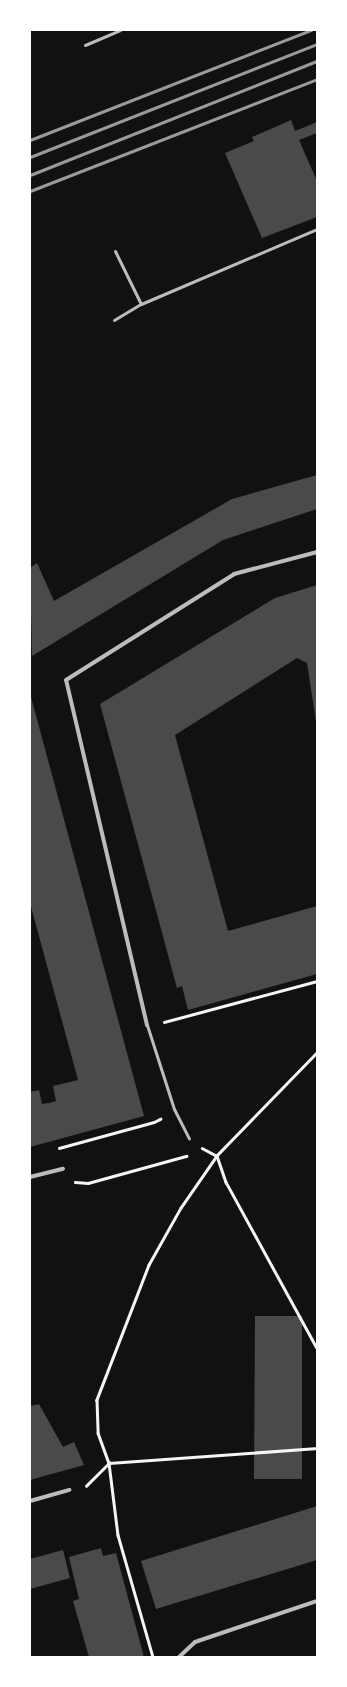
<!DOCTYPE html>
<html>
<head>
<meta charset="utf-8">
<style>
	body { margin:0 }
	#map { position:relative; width:347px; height:1687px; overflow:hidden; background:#111; font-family:"Roboto Condensed",sans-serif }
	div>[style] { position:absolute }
	.building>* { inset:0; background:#4a4a4a }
	.path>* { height:2.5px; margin:-1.25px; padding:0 1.25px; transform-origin:1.25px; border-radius:1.25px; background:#f5f5f5 }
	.service>* { height:3px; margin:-1.5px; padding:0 1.5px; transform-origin:1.5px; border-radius:1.5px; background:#bcbcbc }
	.minor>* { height:4px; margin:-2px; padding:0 2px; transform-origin:2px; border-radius:2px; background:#bcbcbc }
	.rail>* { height:3px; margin:-1.5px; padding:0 1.5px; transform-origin:1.5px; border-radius:1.5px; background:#9a9a9a }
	span { translate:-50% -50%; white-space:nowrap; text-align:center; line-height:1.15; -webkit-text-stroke:3.5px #fff; paint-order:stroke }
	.frame { position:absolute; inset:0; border:31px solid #fff; pointer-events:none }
</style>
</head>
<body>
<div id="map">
	<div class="building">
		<i style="clip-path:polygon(291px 120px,295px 131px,317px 122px,317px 133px,299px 140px,317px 181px,317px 217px,262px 238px,225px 153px,254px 141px,252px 137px)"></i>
		<i style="clip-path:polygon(317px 475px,317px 509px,223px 540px,32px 656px,30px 568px,37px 563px,54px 601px,232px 499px)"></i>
		<i style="clip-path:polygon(317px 585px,317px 728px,307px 663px,297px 658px,175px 735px,228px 931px,317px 906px,317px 974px,188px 1010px,182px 986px,177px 988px,100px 704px,275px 598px)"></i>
		<i style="clip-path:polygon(31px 697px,144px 1116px,30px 1147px,30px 1092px,39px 1090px,42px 1104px,49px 1103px,56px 1101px,53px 1086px,78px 1080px,30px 903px)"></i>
		<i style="clip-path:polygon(255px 1316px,302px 1316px,302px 1479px,254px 1479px)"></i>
		<i style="clip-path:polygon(39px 1404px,63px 1447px,74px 1442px,84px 1465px,30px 1480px,30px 1406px)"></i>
		<i style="clip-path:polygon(317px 1506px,317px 1560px,156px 1609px,141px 1561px)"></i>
		<i style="clip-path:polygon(101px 1548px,103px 1556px,116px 1553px,144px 1657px,89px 1657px,73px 1601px,79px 1599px,69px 1557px)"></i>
		<i style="clip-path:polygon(63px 1550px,70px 1578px,30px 1589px,30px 1559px)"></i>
	</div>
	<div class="path">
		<i style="left:164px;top:1022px;width:158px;rotate:-15deg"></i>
		<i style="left:317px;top:1053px;width:144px;rotate:134.2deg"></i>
		<i style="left:217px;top:1156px;width:63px;rotate:124.7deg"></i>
		<i style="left:181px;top:1208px;width:65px;rotate:119.3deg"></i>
		<i style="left:149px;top:1265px;width:145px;rotate:111.1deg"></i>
		<i style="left:97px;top:1400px;width:33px;rotate:88deg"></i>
		<i style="left:98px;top:1433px;width:32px;rotate:70deg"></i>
		<i style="left:109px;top:1463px;width:209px;rotate:-4.1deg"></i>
		<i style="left:59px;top:1148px;width:98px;rotate:-15.3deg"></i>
		<i style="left:154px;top:1122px;width:7px;rotate:-27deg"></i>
		<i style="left:202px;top:1148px;width:17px;rotate:28deg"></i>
		<i style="left:217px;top:1156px;width:28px;rotate:71deg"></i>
		<i style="left:226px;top:1182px;width:189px;rotate:61.3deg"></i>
		<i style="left:75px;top:1182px;width:13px;rotate:4deg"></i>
		<i style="left:88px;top:1183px;width:102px;rotate:-15.4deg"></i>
		<i style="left:109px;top:1463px;width:73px;rotate:82.9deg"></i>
		<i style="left:118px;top:1535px;width:127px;rotate:74deg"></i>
		<i style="left:86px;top:1486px;width:33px;rotate:-45deg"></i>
	</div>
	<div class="service">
		<i style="left:85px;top:45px;width:38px;rotate:-23deg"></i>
		<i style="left:115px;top:251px;width:59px;rotate:63.9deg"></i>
		<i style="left:114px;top:320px;width:31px;rotate:-31deg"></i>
		<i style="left:141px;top:304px;width:191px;rotate:-23.1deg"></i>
		<i style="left:147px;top:1025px;width:88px;rotate:72.2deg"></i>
		<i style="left:174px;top:1109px;width:33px;rotate:63deg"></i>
	</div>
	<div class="minor">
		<i style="left:147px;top:1025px;width:354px;rotate:-103.2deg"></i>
		<i style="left:66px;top:680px;width:199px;rotate:-32.2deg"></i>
		<i style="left:234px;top:574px;width:86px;rotate:-14.8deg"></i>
		<i style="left:30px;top:1177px;width:34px;rotate:-14deg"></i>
		<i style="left:30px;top:1501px;width:41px;rotate:-15.8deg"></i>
		<i style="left:179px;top:1657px;width:22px;rotate:-43deg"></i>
		<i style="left:195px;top:1642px;width:129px;rotate:-18.6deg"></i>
	</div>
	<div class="rail">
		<i style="left:30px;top:140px;width:302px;rotate:-21.4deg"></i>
		<i style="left:30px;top:157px;width:308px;rotate:-21.5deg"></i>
		<i style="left:30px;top:175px;width:309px;rotate:-21.7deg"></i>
		<i style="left:30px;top:191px;width:308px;rotate:-21.3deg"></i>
	</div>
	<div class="frame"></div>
</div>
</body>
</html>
